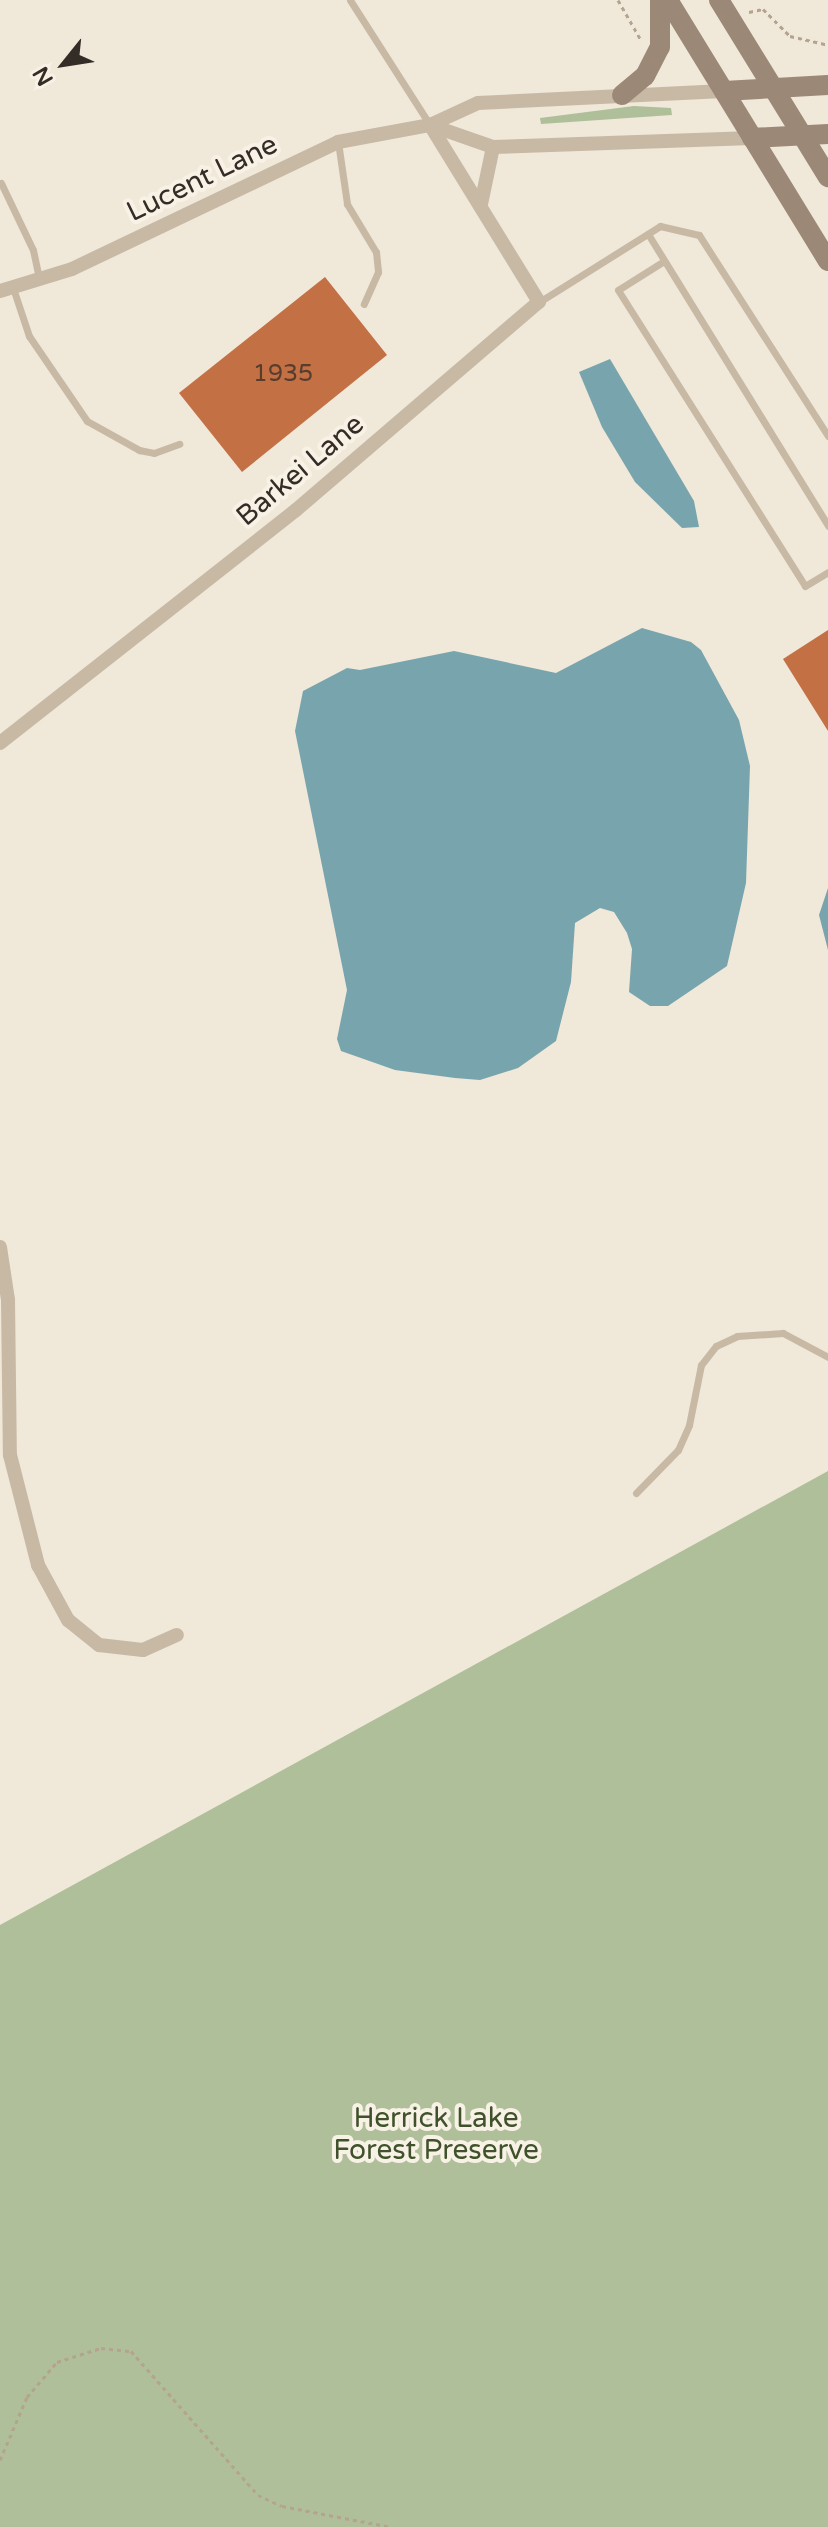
<!DOCTYPE html>
<html>
<head>
<meta charset="utf-8">
<style>
	body { margin:0 }
	#map { position:relative; width:828px; height:2527px; overflow:hidden; background:#f0e8d9; font-family:"Varela Round",sans-serif }
	div>[style] { position:absolute }
	.green>* { inset:0; background:#aebf99 }
	.water>* { inset:0; background:#78a5ad }
	.building>* { inset:0; background:#c37044 }
	.path>* { height:3px; margin-top:-1.5px; transform-origin:0; background:repeating-linear-gradient(90deg,#b4a38f 0 4px,transparent 0 8px) }
	.lane>* { height:7px; margin:-3.5px; padding:0 3.5px; transform-origin:3.5px; border-radius:3.5px; background:#c8b9a5 }
	.street>* { height:14px; margin:-7px; padding:0 7px; transform-origin:7px; border-radius:7px; background:#c8b9a5 }
	.secondary>* { height:20px; margin:-10px; padding:0 10px; transform-origin:10px; border-radius:10px; background:#9c8877 }
	span { translate:-50% -50%; white-space:nowrap; text-align:center; line-height:1.15; -webkit-text-stroke:8px #f8f1e5; paint-order:stroke }
	.number-label { font-size:24px; color:#583d2e }
	.number-label span { -webkit-text-stroke-width:0 }
	.street-label { font-size:28px; color:#342c26 }
	.park-label { font-size:28px; color:#3f522b }
	.north { position:absolute; left:24px; top:24px; width:80px; height:80px; -webkit-text-stroke:6px #f8f1e5; paint-order:stroke; rotate:240deg; font-size:22px; font-weight:700; line-height:32px; text-align:center; color:#342c26 }
	.north::after { content:''; display:block; margin:auto; width:28px; height:36px; background:#342c26; clip-path:polygon(50% 0,100% 100%,50% 72%,0 100%) }
</style>
</head>
<body>
<div id="map">
	<div class="green">
		<i style="clip-path:polygon(634px 106px,671px 108px,672px 115px,541px 124px,540px 118px)"></i>
		<i style="clip-path:polygon(828px 1471px,828px 2527px,0 2527px,0 1925px)"></i>
	</div>
	<div class="water">
		<i style="clip-path:polygon(610px 359px,694px 501px,699px 527px,682px 528px,635px 482px,602px 427px,579px 372px)"></i>
		<i style="clip-path:polygon(642px 628px,691px 642px,701px 650px,739px 720px,750px 766px,746px 883px,727px 966px,668px 1006px,650px 1006px,629px 992px,632px 949px,627px 933px,614px 912px,600px 908px,575px 923px,571px 982px,556px 1041px,518px 1068px,480px 1080px,455px 1078px,395px 1070px,341px 1051px,337px 1039px,347px 990px,295px 731px,303px 691px,347px 668px,360px 670px,454px 651px,556px 673px)"></i>
		<i style="clip-path:polygon(828px 888px,828px 950px,819px 915px)"></i>
	</div>
	<div class="building">
		<i style="clip-path:polygon(325px 277px,387px 355px,242px 472px,179px 393px)"></i>
		<i style="clip-path:polygon(828px 630px,828px 731px,783px 659px)"></i>
	</div>
	<div class="path">
		<i style="left:618px;top:0;width:46px;rotate:60.1deg"></i>
		<i style="left:749px;top:12px;width:14px;rotate:-12deg"></i>
		<i style="left:763px;top:9px;width:38px;rotate:45deg"></i>
		<i style="left:790px;top:36px;width:39px;rotate:13deg"></i>
		<i style="left:0;top:2460px;width:69px;rotate:-66.8deg"></i>
		<i style="left:27px;top:2397px;width:46px;rotate:-49.4deg"></i>
		<i style="left:57px;top:2362px;width:46px;rotate:-17.7deg"></i>
		<i style="left:101px;top:2348px;width:30px;rotate:6deg"></i>
		<i style="left:131px;top:2351px;width:192px;rotate:48.6deg"></i>
		<i style="left:258px;top:2495px;width:26px;rotate:25deg"></i>
		<i style="left:282px;top:2506px;width:111px;rotate:10.9deg"></i>
	</div>
	<div class="lane">
		<i style="left:350px;top:0;width:148px;rotate:57.4deg"></i>
		<i style="left:338px;top:142px;width:63px;rotate:81.7deg"></i>
		<i style="left:347px;top:204px;width:56px;rotate:58.9deg"></i>
		<i style="left:376px;top:252px;width:20px;rotate:84deg"></i>
		<i style="left:378px;top:272px;width:35px;rotate:114deg"></i>
		<i style="left:1px;top:183px;width:74px;rotate:64.5deg"></i>
		<i style="left:33px;top:250px;width:30px;rotate:78deg"></i>
		<i style="left:648px;top:234px;width:343px;rotate:58.3deg"></i>
		<i style="left:664px;top:261px;width:54px;rotate:147.8deg"></i>
		<i style="left:618px;top:290px;width:350px;rotate:57.7deg"></i>
		<i style="left:805px;top:586px;width:27px;rotate:-31deg"></i>
		<i style="left:13px;top:288px;width:51px;rotate:71.6deg"></i>
		<i style="left:29px;top:336px;width:103px;rotate:55.7deg"></i>
		<i style="left:87px;top:421px;width:60px;rotate:29.1deg"></i>
		<i style="left:139px;top:450px;width:15px;rotate:11deg"></i>
		<i style="left:154px;top:453px;width:27px;rotate:-20deg"></i>
		<i style="left:539px;top:302px;width:143px;rotate:-32.1deg"></i>
		<i style="left:660px;top:226px;width:40px;rotate:13deg"></i>
		<i style="left:699px;top:235px;width:239px;rotate:57.3deg"></i>
		<i style="left:636px;top:1493px;width:60px;rotate:-45.7deg"></i>
		<i style="left:678px;top:1450px;width:27px;rotate:-66deg"></i>
		<i style="left:689px;top:1425px;width:61px;rotate:-78.7deg"></i>
		<i style="left:701px;top:1365px;width:24px;rotate:-52deg"></i>
		<i style="left:716px;top:1346px;width:23px;rotate:-25deg"></i>
		<i style="left:737px;top:1336px;width:46px;rotate:-3.7deg"></i>
		<i style="left:783px;top:1333px;width:51px;rotate:28.1deg"></i>
	</div>
	<div class="street">
		<i style="left:430px;top:125px;width:67px;rotate:19.2deg"></i>
		<i style="left:493px;top:147px;width:259px;rotate:-2deg"></i>
		<i style="left:481px;top:204px;width:58px;rotate:-78.1deg"></i>
		<i style="left:0;top:291px;width:75px;rotate:-17deg"></i>
		<i style="left:72px;top:269px;width:295px;rotate:-25.5deg"></i>
		<i style="left:338px;top:142px;width:94px;rotate:-10.5deg"></i>
		<i style="left:430px;top:125px;width:53px;rotate:-24.6deg"></i>
		<i style="left:478px;top:103px;width:246px;rotate:-2.8deg"></i>
		<i style="left:0;top:743px;width:377px;rotate:-38.2deg"></i>
		<i style="left:296px;top:510px;width:320px;rotate:-40.6deg"></i>
		<i style="left:539px;top:302px;width:208px;rotate:-121.6deg"></i>
		<i style="left:0;top:1247px;width:54px;rotate:81.4deg"></i>
		<i style="left:8px;top:1300px;width:155px;rotate:89.3deg"></i>
		<i style="left:10px;top:1455px;width:114px;rotate:75.7deg"></i>
		<i style="left:38px;top:1565px;width:63px;rotate:61.4deg"></i>
		<i style="left:68px;top:1620px;width:40px;rotate:39deg"></i>
		<i style="left:99px;top:1645px;width:44px;rotate:6.5deg"></i>
		<i style="left:143px;top:1650px;width:37px;rotate:-24deg"></i>
	</div>
	<div class="secondary">
		<i style="left:668px;top:0;width:306px;rotate:58.5deg"></i>
		<i style="left:719px;top:0;width:208px;rotate:58.4deg"></i>
		<i style="left:724px;top:91px;width:104px;rotate:-3.3deg"></i>
		<i style="left:622px;top:95px;width:30px;rotate:-40deg"></i>
		<i style="left:645px;top:76px;width:33px;rotate:-63deg"></i>
		<i style="left:660px;top:47px;width:47px;rotate:-90deg"></i>
		<i style="left:752px;top:138px;width:76px;rotate:-3deg"></i>
	</div>
	<div class="number-label">
		<span style="left:283px;top:374px">1935</span>
	</div>
	<div class="street-label">
		<span style="left:202px;top:178px;rotate:-26deg">Lucent Lane</span>
		<span style="left:300px;top:470px;rotate:-40deg">Barkei Lane</span>
	</div>
	<div class="park-label">
		<span style="left:436px;top:2134px">Herrick Lake<br>Forest Preserve</span>
	</div>
	<div class="north">N</div>
</div>
</body>
</html>
